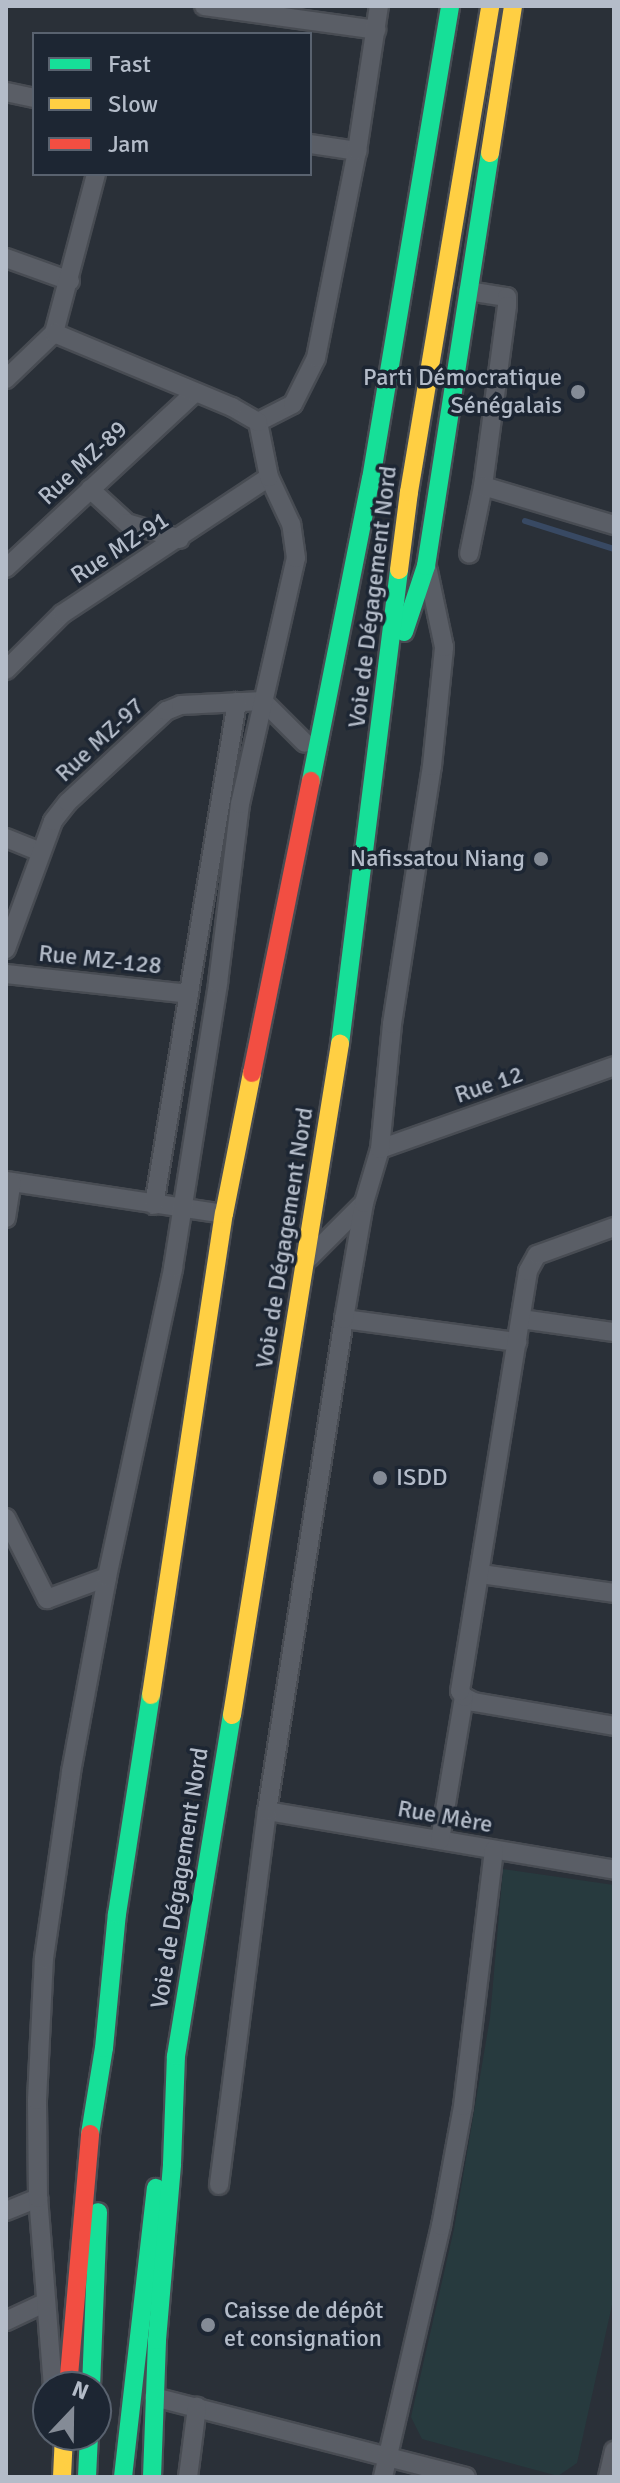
<!DOCTYPE html>
<html>
<head>
<meta charset="utf-8">
<style>
	body { margin:0 }
	#map { position:relative; width:620px; height:2483px; overflow:hidden; background:#2a3038; font-family:Signika,sans-serif }
	div>[style] { position:absolute }
	.green>* { inset:0; background:#273a3e }
	.stream>* { height:6px; margin:-3px; padding:0 3px; transform-origin:3px; border-radius:3px; background:#384963 }
	.roads { filter:drop-shadow(2px 0 #484c53) drop-shadow(-2px 0 #484c53) drop-shadow(0 2px #484c53) drop-shadow(0 -2px #484c53) }
	.street>* { height:18px; margin:-9px; padding:0 9px; transform-origin:9px; border-radius:9px; background:#5a5e66 }
	.fast>* { height:18px; margin:-9px; padding:0 9px; transform-origin:9px; border-radius:9px; background:#16e098 }
	.slow>* { height:18px; margin:-9px; padding:0 9px; transform-origin:9px; border-radius:9px; background:#ffcf43 }
	.jam>* { height:18px; margin:-9px; padding:0 9px; transform-origin:9px; border-radius:9px; background:#f24e42 }
	.dots>* { width:22px; height:22px; translate:-50% -50%; box-sizing:border-box; border:4px solid #1d2633; border-radius:50% }
	span { translate:-50% -50%; white-space:nowrap; text-align:center; line-height:1.15; -webkit-text-stroke:7px #1d2633; paint-order:stroke }
	.poi-label { font-size:24px; color:#b4bcc9 }
	.right { translate:-100% -50%; text-align:right }
	.left { translate:0 -50%; text-align:left }
	.street-label { font-size:24px; color:#b4bcc9 }
	.frame { position:absolute; inset:0; border:8px solid #b4bcc9; pointer-events:none }
	.legend { position:absolute; left:32px; top:32px; width:280px; height:144px; box-sizing:border-box; background:#1d2633; border:2px solid #59626f; margin:0; padding:10px 14px; list-style:none; font-size:24px; color:#b4bcc9 }
	.legend li { display:flex; align-items:center; gap:16px; height:40px }
	.legend b { width:40px; border:2px solid #59626f }
	.north { position:absolute; left:32px; top:2371px; width:80px; height:80px; box-sizing:border-box; background:#1d2633; border:2px solid #59626f; border-radius:50%; rotate:22deg; font-size:22px; font-weight:700; line-height:32px; text-align:center; color:#b4bcc9 }
	.north::after { content:''; display:block; margin:auto; width:28px; height:36px; background:#848b96; clip-path:polygon(50% 0,100% 100%,50% 72%,0 100%) }
</style>
</head>
<body>
<div id="map">
	<div class="green">
		<i style="clip-path:polygon(503px 1869px,614px 1885px,614px 2296px,577px 2463px,558px 2476px,422px 2439px,411px 2417px,454px 2229px,490px 2018px)"></i>
	</div>
	<div class="stream">
		<i style="left:525px;top:521px;width:93px;rotate:17.5deg"></i>
	</div>
	<div class="roads">
		<div class="street">
			<i style="left:204px;top:6px;width:174px;rotate:7.9deg"></i>
			<i style="left:6px;top:92px;width:29px;rotate:12deg"></i>
			<i style="left:310px;top:144px;width:48px;rotate:8.5deg"></i>
			<i style="left:6px;top:258px;width:68px;rotate:19.8deg"></i>
			<i style="left:468px;top:291px;width:39px;rotate:9deg"></i>
			<i style="left:507px;top:297px;width:9px;rotate:90deg"></i>
			<i style="left:507px;top:306px;width:182px;rotate:97.6deg"></i>
			<i style="left:483px;top:486px;width:69px;rotate:101.6deg"></i>
			<i style="left:6px;top:379px;width:66px;rotate:-43.8deg"></i>
			<i style="left:54px;top:333px;width:164px;rotate:-75.2deg"></i>
			<i style="left:258px;top:422px;width:39px;rotate:-27deg"></i>
			<i style="left:293px;top:404px;width:51px;rotate:-63.4deg"></i>
			<i style="left:316px;top:358px;width:211px;rotate:-78.8deg"></i>
			<i style="left:357px;top:151px;width:147px;rotate:-81.4deg"></i>
			<i style="left:483px;top:486px;width:137px;rotate:16.6deg"></i>
			<i style="left:90px;top:489px;width:50px;rotate:42.6deg"></i>
			<i style="left:127px;top:523px;width:55px;rotate:16.8deg"></i>
			<i style="left:6px;top:568px;width:257px;rotate:-42.9deg"></i>
			<i style="left:6px;top:670px;width:79px;rotate:-45deg"></i>
			<i style="left:62px;top:614px;width:248px;rotate:-33.5deg"></i>
			<i style="left:6px;top:838px;width:35px;rotate:22deg"></i>
			<i style="left:6px;top:949px;width:136px;rotate:-69.8deg"></i>
			<i style="left:53px;top:821px;width:24px;rotate:-52deg"></i>
			<i style="left:68px;top:802px;width:134px;rotate:-42.9deg"></i>
			<i style="left:166px;top:711px;width:16px;rotate:-22deg"></i>
			<i style="left:181px;top:705px;width:82px;rotate:-2.8deg"></i>
			<i style="left:263px;top:701px;width:59px;rotate:45deg"></i>
			<i style="left:6px;top:974px;width:184px;rotate:6.2deg"></i>
			<i style="left:380px;top:1149px;width:248px;rotate:-19.5deg"></i>
			<i style="left:6px;top:1181px;width:220px;rotate:8.6deg"></i>
			<i style="left:154px;top:1205px;width:510px;rotate:-80.63deg"></i>
			<i style="left:6px;top:1218px;width:36px;rotate:-81deg"></i>
			<i style="left:309px;top:1258px;width:78px;rotate:-45deg"></i>
			<i style="left:344px;top:1319px;width:175px;rotate:7.6deg"></i>
			<i style="left:521px;top:1319px;width:94px;rotate:8deg"></i>
			<i style="left:6px;top:1518px;width:91px;rotate:63.2deg"></i>
			<i style="left:47px;top:1599px;width:64px;rotate:-20.1deg"></i>
			<i style="left:481px;top:1574px;width:134px;rotate:8.1deg"></i>
			<i style="left:464px;top:1697px;width:11px;rotate:27deg"></i>
			<i style="left:474px;top:1702px;width:142px;rotate:9.7deg"></i>
			<i style="left:267px;top:1811px;width:352px;rotate:9.6deg"></i>
			<i style="left:440px;top:1840px;width:145px;rotate:-80.5deg"></i>
			<i style="left:464px;top:1697px;width:7px;rotate:-124deg"></i>
			<i style="left:460px;top:1691px;width:425px;rotate:-80.8deg"></i>
			<i style="left:528px;top:1271px;width:18px;rotate:-61deg"></i>
			<i style="left:537px;top:1255px;width:82px;rotate:-20deg"></i>
			<i style="left:219px;top:2185px;width:377px;rotate:-82.7deg"></i>
			<i style="left:267px;top:1811px;width:498px;rotate:-81.1deg"></i>
			<i style="left:344px;top:1319px;width:118px;rotate:-80.2deg"></i>
			<i style="left:364px;top:1203px;width:56px;rotate:-73.5deg"></i>
			<i style="left:380px;top:1149px;width:126px;rotate:-84.5deg"></i>
			<i style="left:392px;top:1024px;width:261px;rotate:-81.2deg"></i>
			<i style="left:432px;top:766px;width:120px;rotate:-84.2deg"></i>
			<i style="left:444px;top:647px;width:78px;rotate:-101.9deg"></i>
			<i style="left:6px;top:2211px;width:35px;rotate:-22deg"></i>
			<i style="left:6px;top:2321px;width:42px;rotate:-25.3deg"></i>
			<i style="left:53px;top:2387px;width:190px;rotate:-94.5deg"></i>
			<i style="left:38px;top:2198px;width:98px;rotate:-90.6deg"></i>
			<i style="left:37px;top:2100px;width:142px;rotate:-87.2deg"></i>
			<i style="left:44px;top:1958px;width:188px;rotate:-81.7deg"></i>
			<i style="left:71px;top:1772px;width:198px;rotate:-79.5deg"></i>
			<i style="left:107px;top:1577px;width:316px;rotate:-77.9deg"></i>
			<i style="left:173px;top:1268px;width:289px;rotate:-81deg"></i>
			<i style="left:218px;top:983px;width:180px;rotate:-83deg"></i>
			<i style="left:240px;top:804px;width:252px;rotate:-77.2deg"></i>
			<i style="left:296px;top:558px;width:34px;rotate:-98deg"></i>
			<i style="left:291px;top:524px;width:52px;rotate:-115.1deg"></i>
			<i style="left:269px;top:477px;width:56px;rotate:-101.3deg"></i>
			<i style="left:258px;top:422px;width:30px;rotate:-150deg"></i>
			<i style="left:232px;top:407px;width:193px;rotate:-157.4deg"></i>
			<i style="left:154px;top:2397px;width:322px;rotate:14.4deg"></i>
			<i style="left:188px;top:2477px;width:71px;rotate:-82.7deg"></i>
			<i style="left:383px;top:2477px;width:258px;rotate:-77deg"></i>
			<i style="left:441px;top:2226px;width:122px;rotate:-79.6deg"></i>
			<i style="left:463px;top:2106px;width:258px;rotate:-83.1deg"></i>
			<i style="left:608px;top:2477px;width:27px;rotate:-77deg"></i>
		</div>
		<div class="fast">
			<i style="left:404px;top:632px;width:70px;rotate:-71.6deg"></i>
			<i style="left:426px;top:566px;width:418px;rotate:-81.2deg"></i>
			<i style="left:311px;top:781px;width:308px;rotate:-78.8deg"></i>
			<i style="left:371px;top:479px;width:480px;rotate:-80.5deg"></i>
			<i style="left:340px;top:1044px;width:478px;rotate:-82.9deg"></i>
			<i style="left:90px;top:2134px;width:87px;rotate:-80.8deg"></i>
			<i style="left:104px;top:2048px;width:135px;rotate:-84.5deg"></i>
			<i style="left:117px;top:1914px;width:222px;rotate:-81.2deg"></i>
			<i style="left:91px;top:2387px;width:175px;rotate:-87.7deg"></i>
			<i style="left:87px;top:2477px;width:42px;rotate:-87.3deg"></i>
			<i style="left:123px;top:2477px;width:291px;rotate:-83.5deg"></i>
			<i style="left:152px;top:2477px;width:137px;rotate:-87.9deg"></i>
			<i style="left:157px;top:2340px;width:177px;rotate:-85.1deg"></i>
			<i style="left:172px;top:2164px;width:108px;rotate:-87.9deg"></i>
			<i style="left:176px;top:2056px;width:346px;rotate:-80.7deg"></i>
		</div>
		<div class="slow">
			<i style="left:490px;top:153px;width:149px;rotate:-81.1deg"></i>
			<i style="left:399px;top:570px;width:79px;rotate:-82.7deg"></i>
			<i style="left:409px;top:492px;width:493px;rotate:-80.5deg"></i>
			<i style="left:151px;top:1695px;width:487px;rotate:-81.4deg"></i>
			<i style="left:224px;top:1214px;width:144px;rotate:-78.8deg"></i>
			<i style="left:232px;top:1715px;width:680px;rotate:-80.86deg"></i>
			<i style="left:62px;top:2477px;width:42px;rotate:-87.3deg"></i>
		</div>
		<div class="jam">
			<i style="left:252px;top:1073px;width:298px;rotate:-78.6deg"></i>
			<i style="left:68px;top:2387px;width:254px;rotate:-85deg"></i>
		</div>
	</div>
	<div class="dots">
		<i style="left:578px;top:392px;background:#848b96"></i>
		<i style="left:541px;top:859px;background:#848b96"></i>
		<i style="left:380px;top:1478px;background:#848b96"></i>
		<i style="left:208px;top:2325px;background:#848b96"></i>
	</div>
	<div class="poi-label">
		<span class="right" style="left:562px;top:392px">Parti Démocratique<br>Sénégalais</span>
		<span class="right" style="left:525px;top:859px">Nafissatou Niang</span>
		<span class="left" style="left:396px;top:1478px">ISDD</span>
		<span class="left" style="left:224px;top:2325px">Caisse de dépôt<br>et consignation</span>
	</div>
	<div class="street-label">
		<span style="left:83px;top:463px;rotate:-43deg">Rue MZ-89</span>
		<span style="left:120px;top:548px;rotate:-33deg">Rue MZ-91</span>
		<span style="left:373px;top:597px;rotate:-83deg">Voie de Dégagement Nord</span>
		<span style="left:100px;top:740px;rotate:-43deg">Rue MZ-97</span>
		<span style="left:100px;top:960px;rotate:6deg">Rue MZ-128</span>
		<span style="left:489px;top:1085px;rotate:-19deg">Rue 12</span>
		<span style="left:285px;top:1238px;rotate:-81deg">Voie de Dégagement Nord</span>
		<span style="left:445px;top:1817px;rotate:10deg">Rue Mère</span>
		<span style="left:180px;top:1878px;rotate:-81deg">Voie de Dégagement Nord</span>
	</div>
	<div class="frame"></div>
	<ul class="legend">
	<li><b style="height:10px;background:#16e098"></b>Fast</li>
	<li><b style="height:10px;background:#ffcf43"></b>Slow</li>
	<li><b style="height:10px;background:#f24e42"></b>Jam</li>
	</ul>
	<div class="north">N</div>
</div>
</body>
</html>
